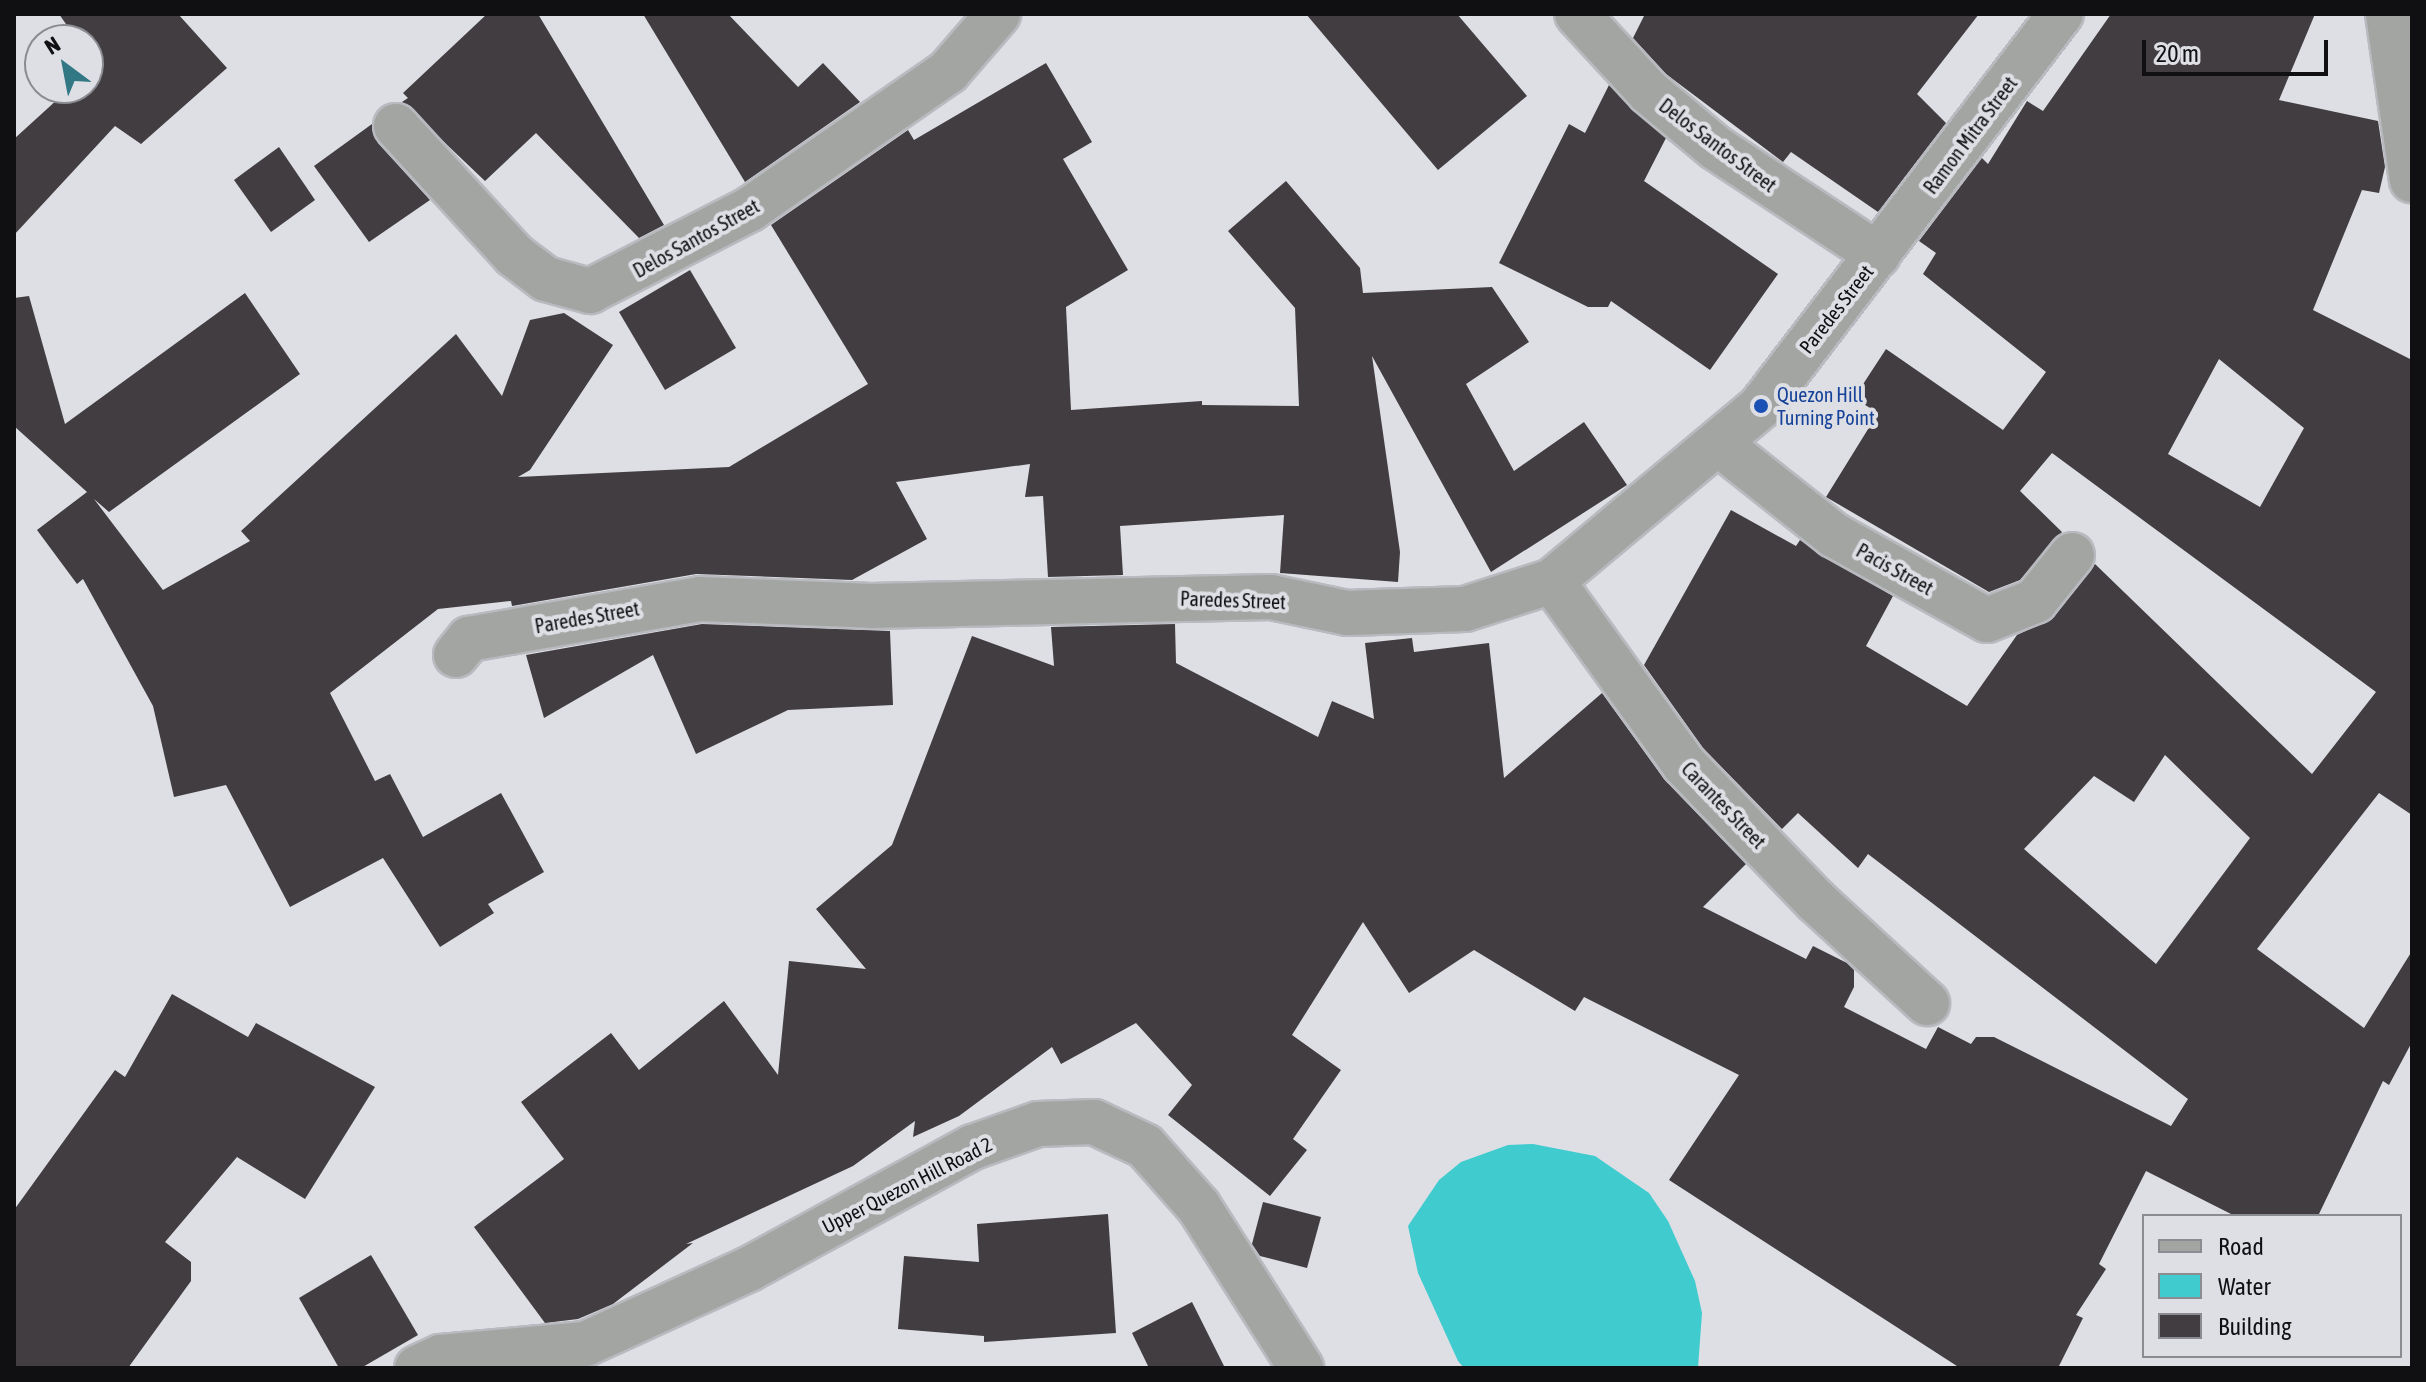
<!DOCTYPE html>
<html>
<head>
<meta charset="utf-8">
<style>
	body { margin:0 }
	#map { position:relative; width:2426px; height:1382px; overflow:hidden; background:#dddfe5; font-family:"Asap Condensed",sans-serif }
	div>[style] { position:absolute }
	.water>* { inset:0; background:#40cbcf }
	.building>* { inset:0; background:#423d40 }
	.roads { filter:drop-shadow(2px 0 #b8babf) drop-shadow(-2px 0 #b8babf) drop-shadow(0 2px #b8babf) drop-shadow(0 -2px #b8babf) }
	.minor>* { height:44px; margin:-22px; padding:0 22px; transform-origin:22px; border-radius:22px; background:#a3a5a3 }
	.dots>* { width:22px; height:22px; translate:-50% -50%; box-sizing:border-box; border:4px solid #dddfe5; border-radius:50% }
	span { translate:-50% -50%; white-space:nowrap; text-align:center; line-height:1.15; -webkit-text-stroke:8px #dddfe5; paint-order:stroke }
	.street-label { font-size:20px; color:#101012 }
	.transit-label { font-size:20px; color:#164399 }
	.left { translate:0 -50%; text-align:left }
	.frame { position:absolute; inset:0; border:16px solid #101012; pointer-events:none }
	.legend { position:absolute; left:2142px; top:1214px; width:260px; height:144px; box-sizing:border-box; background:#dddfe5; border:2px solid #8b8c91; margin:0; padding:10px 14px; list-style:none; font-size:24px; color:#101012 }
	.legend li { display:flex; align-items:center; gap:16px; height:40px }
	.legend b { width:40px; border:2px solid #8b8c91 }
	.north { position:absolute; left:24px; top:24px; width:80px; height:80px; box-sizing:border-box; background:#dddfe5; border:2px solid #8b8c91; border-radius:50%; rotate:328deg; font-size:22px; font-weight:700; line-height:32px; text-align:center; color:#101012 }
	.north::after { content:''; display:block; margin:auto; width:28px; height:36px; background:#317784; clip-path:polygon(50% 0,100% 100%,50% 72%,0 100%) }
	.scale { position:absolute; left:2142px; top:40px; width:186px; height:36px; box-sizing:border-box; border:4px solid #101012; border-top:0; padding-left:10px; font-size:24px; line-height:28px; white-space:nowrap; color:#101012; -webkit-text-stroke:6px #dddfe5; paint-order:stroke }
</style>
</head>
<body>
<div id="map">
	<div class="water">
		<i style="clip-path:polygon(1533px 1144px,1595px 1156px,1649px 1193px,1668px 1221px,1695px 1281px,1702px 1313px,1698px 1368px,1464px 1368px,1458px 1361px,1418px 1273px,1408px 1226px,1439px 1180px,1461px 1162px,1508px 1145px)"></i>
	</div>
	<div class="building">
		<i style="clip-path:polygon(59px 14px,178px 14px,227px 68px,141px 144px,115px 126px,14px 235px,14px 139px,70px 88px,88px 88px,88px 72px,95px 66px,88px 55px,88px 40px,77px 40px)"></i>
		<i style="clip-path:polygon(487px 14px,538px 14px,664px 225px,639px 238px,536px 133px,485px 181px,402px 102px,408px 98px,403px 93px)"></i>
		<i style="clip-path:polygon(643px 14px,728px 14px,798px 87px,823px 63px,860px 102px,745px 182px)"></i>
		<i style="clip-path:polygon(1306px 14px,1457px 14px,1527px 96px,1438px 170px)"></i>
		<i style="clip-path:polygon(1645px 14px,1979px 14px,1917px 94px,1946px 123px,1878px 212px,1791px 152px,1783px 162px,1666px 74px,1633px 38px)"></i>
		<i style="clip-path:polygon(evenodd,2111px 14px,2315px 14px,2279px 100px,2378px 121px,2385px 167px,2379px 193px,2362px 190px,2313px 310px,2412px 360px,2412px 815px,2379px 793px,2257px 949px,2364px 1028px,2412px 951px,2412px 1042px,2389px 1085px,2383px 1081px,2318px 1216px,2235px 1216px,2146px 1171px,2099px 1264px,2106px 1269px,2076px 1315px,2083px 1318px,2058px 1368px,1960px 1368px,1669px 1180px,1739px 1075px,1584px 997px,1575px 1011px,1474px 950px,1409px 993px,1363px 922px,1292px 1035px,1341px 1070px,1293px 1139px,1307px 1150px,1270px 1196px,1168px 1115px,1192px 1085px,1136px 1023px,1061px 1064px,1052px 1047px,959px 1116px,913px 1137px,915px 1121px,853px 1166px,686px 1244px,693px 1243px,613px 1304px,578px 1319px,545px 1323px,474px 1227px,564px 1159px,521px 1102px,611px 1033px,639px 1070px,724px 1001px,778px 1075px,789px 961px,866px 969px,816px 909px,892px 845px,972px 636px,1054px 666px,1051px 627px,1175px 624px,1176px 663px,1318px 737px,1332px 701px,1374px 719px,1365px 643px,1412px 638px,1414px 652px,1489px 643px,1504px 778px,1602px 693px,1664px 779px,1746px 864px,1703px 907px,1806px 959px,1813px 946px,1847px 963px,1854px 970px,1854px 987px,1844px 1007px,1926px 1049px,1938px 1027px,1971px 1044px,1976px 1037px,1994px 1037px,2171px 1126px,2188px 1099px,1868px 854px,1858px 868px,1798px 813px,1782px 829px,1703px 748px,1644px 665px,1731px 510px,1796px 546px,1800px 540px,1893px 596px,1866px 646px,1967px 706px,2017px 635px,2054px 617px,2095px 564px,2312px 774px,2376px 692px,2052px 453px,2020px 491px,2062px 532px,2020px 580px,1989px 592px,1826px 497px,1878px 413px,1854px 398px,1886px 349px,2003px 430px,2046px 372px,1923px 274px,1936px 253px,1919px 241px,1982px 158px,1988px 164px,2027px 101px,2043px 111px,2111px 14px,2219px 359px,2304px 428px,2260px 507px,2168px 454px,2219px 359px,2111px 14px,2165px 755px,2250px 838px,2156px 964px,2024px 849px,2094px 776px,2134px 802px,2165px 755px)"></i>
		<i style="clip-path:polygon(1046px 63px,1092px 142px,1063px 159px,1128px 270px,1066px 307px,1071px 410px,1202px 401px,1202px 405px,1299px 406px,1295px 308px,1228px 231px,1286px 181px,1360px 268px,1363px 293px,1492px 287px,1529px 342px,1466px 384px,1514px 471px,1584px 422px,1627px 485px,1491px 572px,1372px 356px,1400px 552px,1398px 582px,1280px 573px,1284px 515px,1120px 526px,1123px 575px,1048px 577px,1043px 496px,1025px 497px,1030px 464px,896px 482px,927px 539px,852px 580px,696px 574px,512px 606px,511px 601px,438px 609px,330px 693px,375px 781px,390px 774px,423px 837px,501px 793px,544px 872px,488px 904px,494px 913px,440px 947px,383px 858px,290px 907px,226px 785px,174px 797px,153px 706px,83px 579px,77px 584px,37px 530px,87px 492px,14px 426px,14px 298px,29px 296px,65px 424px,245px 293px,300px 374px,109px 512px,94px 499px,163px 590px,250px 541px,241px 531px,456px 334px,502px 396px,530px 320px,564px 313px,613px 345px,530px 470px,518px 477px,729px 467px,868px 384px,771px 225px,908px 130px,914px 140px)"></i>
		<i style="clip-path:polygon(1609px 85px,1666px 138px,1644px 181px,1778px 274px,1710px 370px,1611px 301px,1608px 307px,1588px 307px,1499px 263px,1569px 124px,1585px 133px)"></i>
		<i style="clip-path:polygon(372px 124px,378px 143px,430px 200px,369px 242px,314px 166px)"></i>
		<i style="clip-path:polygon(279px 147px,315px 200px,271px 232px,234px 180px)"></i>
		<i style="clip-path:polygon(690px 270px,736px 348px,665px 390px,619px 312px)"></i>
		<i style="clip-path:polygon(702px 624px,890px 631px,893px 705px,788px 710px,696px 754px,653px 655px,544px 718px,526px 655px)"></i>
		<i style="clip-path:polygon(172px 994px,248px 1037px,256px 1023px,375px 1087px,305px 1199px,237px 1157px,165px 1242px,191px 1262px,191px 1281px,128px 1368px,14px 1368px,14px 1210px,115px 1070px,125px 1077px)"></i>
		<i style="clip-path:polygon(1263px 1202px,1321px 1217px,1307px 1268px,1260px 1256px,1252px 1244px)"></i>
		<i style="clip-path:polygon(1108px 1214px,1116px 1333px,984px 1342px,984px 1336px,898px 1329px,904px 1256px,979px 1262px,977px 1224px)"></i>
		<i style="clip-path:polygon(371px 1255px,418px 1335px,361px 1368px,339px 1368px,299px 1298px)"></i>
		<i style="clip-path:polygon(1192px 1302px,1225px 1368px,1149px 1368px,1132px 1333px)"></i>
	</div>
	<div class="roads">
		<div class="minor">
			<i style="left:1577px;top:14px;width:106px;rotate:47.3deg"></i>
			<i style="left:1649px;top:92px;width:87px;rotate:39.9deg"></i>
			<i style="left:1716px;top:148px;width:194px;rotate:33.4deg"></i>
			<i style="left:2388px;top:14px;width:168px;rotate:81.8deg"></i>
			<i style="left:396px;top:126px;width:175px;rotate:47.5deg"></i>
			<i style="left:514px;top:255px;width:40px;rotate:37deg"></i>
			<i style="left:546px;top:279px;width:46px;rotate:15.3deg"></i>
			<i style="left:590px;top:291px;width:180px;rotate:-27.1deg"></i>
			<i style="left:750px;top:209px;width:241px;rotate:-34.7deg"></i>
			<i style="left:948px;top:72px;width:77px;rotate:-49.2deg"></i>
			<i style="left:1719px;top:444px;width:147px;rotate:38.4deg"></i>
			<i style="left:1834px;top:535px;width:175px;rotate:29.1deg"></i>
			<i style="left:1987px;top:620px;width:52px;rotate:-21.6deg"></i>
			<i style="left:2035px;top:601px;width:59px;rotate:-51.2deg"></i>
			<i style="left:1552px;top:581px;width:226px;rotate:54.2deg"></i>
			<i style="left:1684px;top:764px;width:190px;rotate:46.1deg"></i>
			<i style="left:1816px;top:901px;width:151px;rotate:42.6deg"></i>
			<i style="left:456px;top:655px;width:21px;rotate:-51deg"></i>
			<i style="left:469px;top:639px;width:234px;rotate:-9.8deg"></i>
			<i style="left:700px;top:599px;width:171px;rotate:2.3deg"></i>
			<i style="left:871px;top:606px;width:400px;rotate:-1.3deg"></i>
			<i style="left:1271px;top:597px;width:78px;rotate:11.9deg"></i>
			<i style="left:1347px;top:613px;width:118px;rotate:-1.9deg"></i>
			<i style="left:1465px;top:609px;width:91px;rotate:-17.8deg"></i>
			<i style="left:1552px;top:581px;width:273px;rotate:-39.9deg"></i>
			<i style="left:1761px;top:406px;width:494px;rotate:-52.6deg"></i>
			<i style="left:417px;top:1368px;width:26px;rotate:-25deg"></i>
			<i style="left:441px;top:1357px;width:145px;rotate:-5.2deg"></i>
			<i style="left:585px;top:1344px;width:180px;rotate:-24.6deg"></i>
			<i style="left:749px;top:1269px;width:255px;rotate:-28.6deg"></i>
			<i style="left:973px;top:1147px;width:69px;rotate:-19.5deg"></i>
			<i style="left:1038px;top:1124px;width:56px;rotate:-2deg"></i>
			<i style="left:1094px;top:1122px;width:56px;rotate:25.2deg"></i>
			<i style="left:1145px;top:1146px;width:81px;rotate:48.5deg"></i>
			<i style="left:1199px;top:1207px;width:191px;rotate:57.6deg"></i>
		</div>
	</div>
	<div class="dots">
		<i style="left:1761px;top:406px;background:#1a4fb4"></i>
	</div>
	<div class="street-label">
		<span style="left:1970px;top:135px;rotate:-53deg">Ramon Mitra Street</span>
		<span style="left:1718px;top:145px;rotate:37deg">Delos Santos Street</span>
		<span style="left:696px;top:238px;rotate:-29deg">Delos Santos Street</span>
		<span style="left:1836px;top:309px;rotate:-52deg">Paredes Street</span>
		<span style="left:1895px;top:569px;rotate:29deg">Pacis Street</span>
		<span style="left:1233px;top:600px;rotate:2deg">Paredes Street</span>
		<span style="left:587px;top:617px;rotate:-10deg">Paredes Street</span>
		<span style="left:1724px;top:805px;rotate:46deg">Carantes Street</span>
		<span style="left:907px;top:1185px;rotate:-27deg">Upper Quezon Hill Road 2</span>
	</div>
	<div class="transit-label">
		<span class="left" style="left:1777px;top:406px">Quezon Hill<br>Turning Point</span>
	</div>
	<div class="frame"></div>
	<ul class="legend">
	<li><b style="height:10px;background:#a3a5a3"></b>Road</li>
	<li><b style="height:22px;background:#40cbcf"></b>Water</li>
	<li><b style="height:22px;background:#423d40"></b>Building</li>
	</ul>
	<div class="north">N</div>
	<div class="scale">20 m</div>
</div>
</body>
</html>
